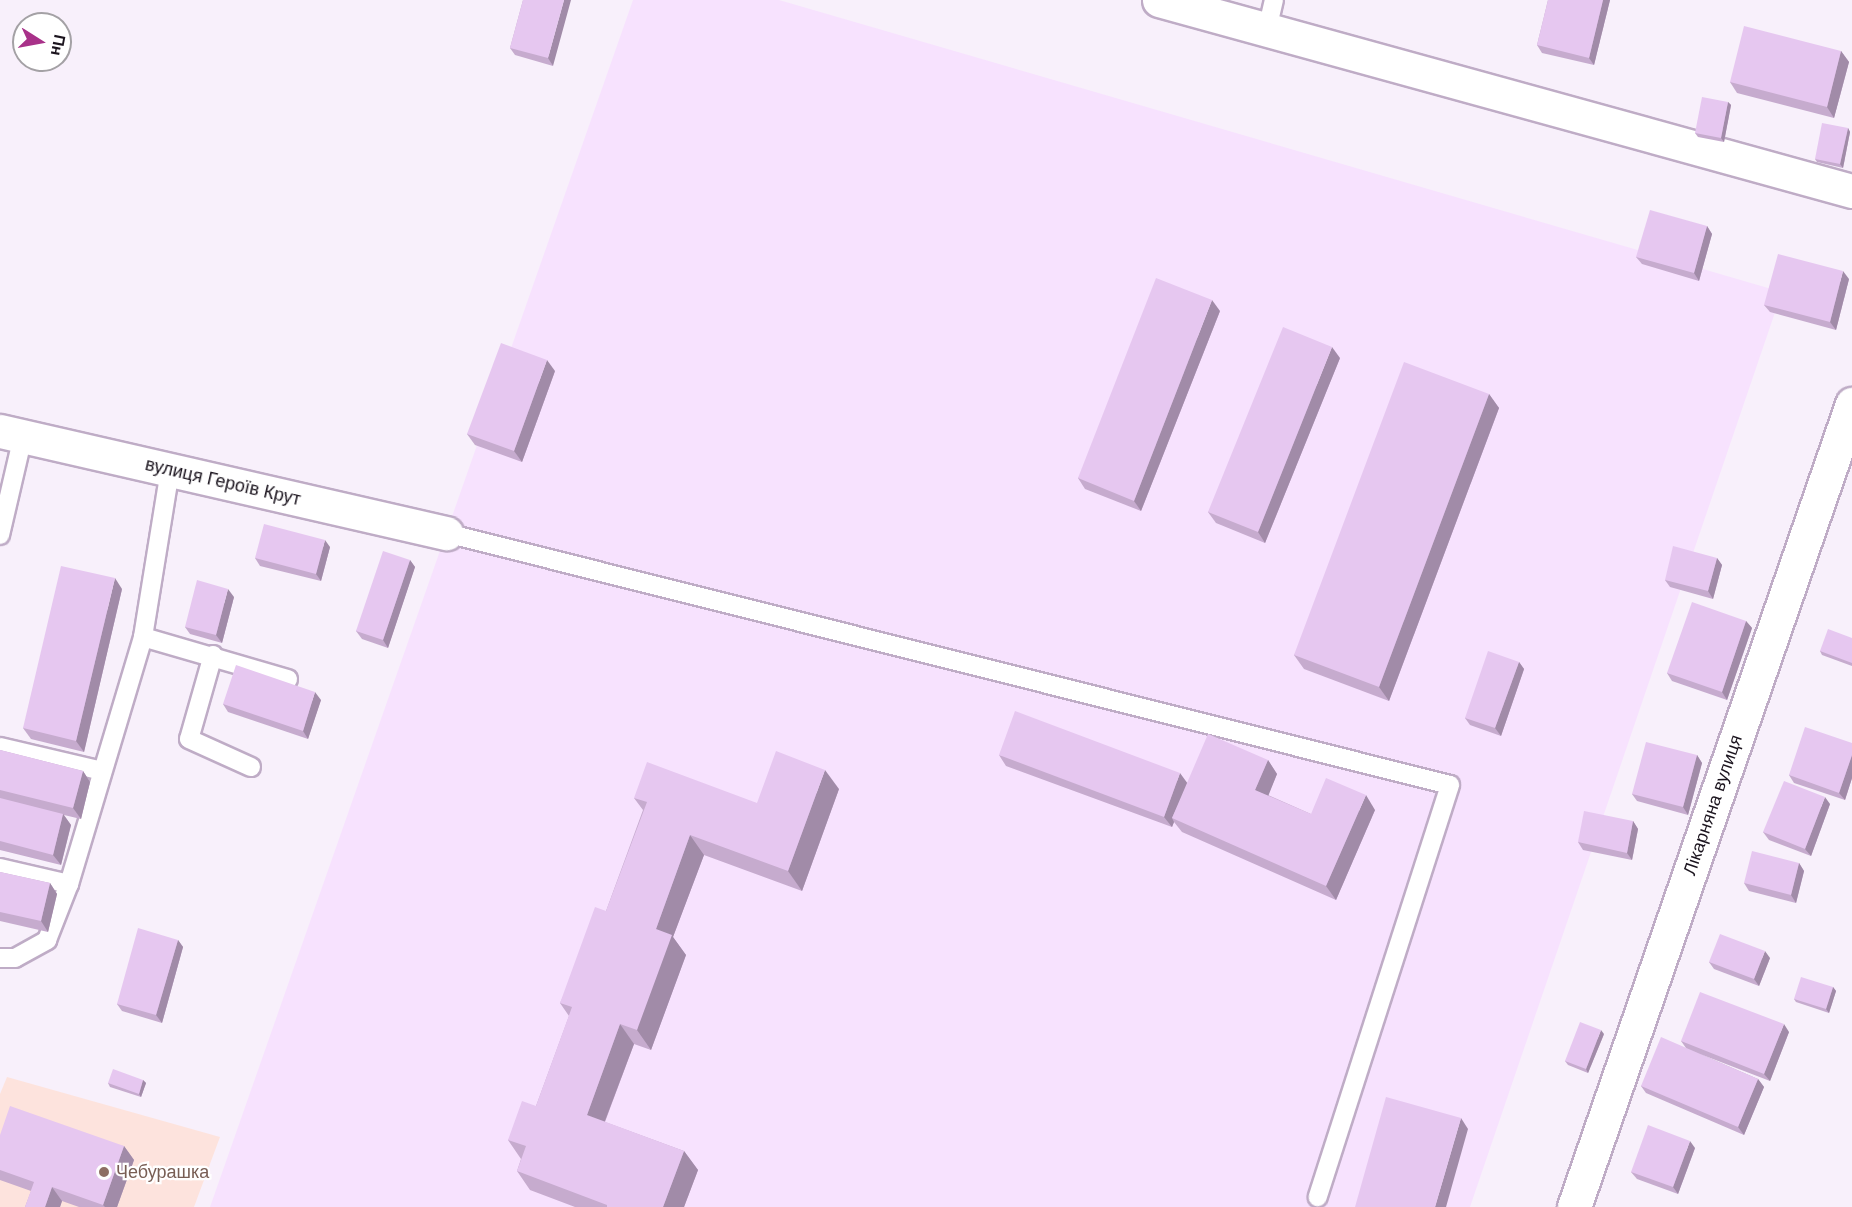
<!DOCTYPE html>
<html>
<head>
<meta charset="utf-8">
<style>
	body { margin:0 }
	#map { position:relative; width:1852px; height:1207px; overflow:hidden; background:#f8f0fb; font-family:Arial,sans-serif }
	div>[style] { position:absolute }
	.built>* { inset:0; background:#f7e2fe }
	.education>* { inset:0; background:#fde3dd }
	.roads { filter:drop-shadow(2px 0 #bfacc6) drop-shadow(-2px 0 #bfacc6) drop-shadow(0 2px #bfacc6) drop-shadow(0 -2px #bfacc6) }
	.lane>* { height:18px; margin:-9px; padding:0 9px; transform-origin:9px; border-radius:9px; background:#fff }
	.street>* { height:33px; margin:-16.5px; padding:0 16.5px; transform-origin:16.5px; border-radius:16.5px; background:#fff }
	.wall>* { inset:0; background:#c6abce }
	.shaded-wall>* { inset:0; background:#a18ba8 }
	.building>* { inset:0; background:#e6c7f0 }
	.dots>* { width:16px; height:16px; translate:-50% -50%; box-sizing:border-box; border:3px solid #fff; border-radius:50% }
	span { translate:-50% -50%; white-space:nowrap; text-align:center; line-height:1.15; -webkit-text-stroke:4.5px #fff; paint-order:stroke }
	.street-label { font-size:18px; color:#1b141e }
	.education-label { font-size:18px; color:#785e54 }
	.left { translate:0 -50%; text-align:left }
	.north { position:absolute; left:12px; top:12px; width:60px; height:60px; box-sizing:border-box; background:#fff; border:2px solid #a4a1a5; border-radius:50%; rotate:101deg; font-size:16px; font-weight:700; line-height:24px; text-align:center; color:#1b141e }
	.north::after { content:''; display:block; margin:auto; width:21px; height:27px; background:#a83189; clip-path:polygon(50% 0,100% 100%,50% 72%,0 100%) }
</style>
</head>
<body>
<div id="map">
	<div class="built">
		<i style="clip-path:polygon(633px 0,779px 0,1782px 292px,1470px 1207px,210px 1207px)"></i>
	</div>
	<div class="education">
		<i style="clip-path:polygon(7px 1077px,220px 1137px,194px 1207px,0 1207px,0 1094px)"></i>
	</div>
	<div class="roads">
		<div class="lane">
			<i style="left:1267px;top:30px;width:31px;rotate:-77deg"></i>
			<i style="left:446px;top:533px;width:1035px;rotate:14.09deg"></i>
			<i style="left:1450px;top:785px;width:433px;rotate:107.8deg"></i>
			<i style="left:0;top:535px;width:102px;rotate:-76.9deg"></i>
			<i style="left:143px;top:637px;width:151px;rotate:16.2deg"></i>
			<i style="left:213px;top:655px;width:87px;rotate:105.9deg"></i>
			<i style="left:189px;top:739px;width:68px;rotate:24.3deg"></i>
			<i style="left:0;top:747px;width:105px;rotate:13.2deg"></i>
			<i style="left:0;top:868px;width:71px;rotate:13.1deg"></i>
			<i style="left:0;top:958px;width:15px"></i>
			<i style="left:15px;top:958px;width:37px;rotate:-29deg"></i>
			<i style="left:47px;top:940px;width:60px;rotate:-68.6deg"></i>
			<i style="left:69px;top:884px;width:258px;rotate:-73.3deg"></i>
			<i style="left:143px;top:637px;width:168px;rotate:-80.8deg"></i>
		</div>
		<div class="street">
			<i style="left:1159px;top:0;width:719px;rotate:15.41deg"></i>
			<i style="left:0;top:431px;width:458px;rotate:12.9deg"></i>
			<i style="left:1574px;top:1207px;width:850px;rotate:-70.9deg"></i>
		</div>
	</div>
	<div class="wall">
		<i style="clip-path:polygon(523px 0,553px 66px,515px 55px,510px 48px)"></i>
		<i style="clip-path:polygon(1548px 0,1610px 0,1594px 65px,1542px 53px,1537px 45px)"></i>
		<i style="clip-path:polygon(1841px 51px,1849px 62px,1834px 118px,1737px 93px,1730px 82px)"></i>
		<i style="clip-path:polygon(1728px 102px,1731px 105px,1724px 142px,1698px 137px,1695px 133px)"></i>
		<i style="clip-path:polygon(1848px 128px,1850px 132px,1843px 168px,1817px 162px,1815px 159px)"></i>
		<i style="clip-path:polygon(1707px 226px,1712px 234px,1699px 281px,1642px 264px,1636px 257px)"></i>
		<i style="clip-path:polygon(1849px 279px,1836px 330px,1770px 312px,1764px 305px)"></i>
		<i style="clip-path:polygon(1220px 311px,1141px 511px,1085px 489px,1078px 478px)"></i>
		<i style="clip-path:polygon(1340px 358px,1265px 543px,1216px 523px,1208px 512px)"></i>
		<i style="clip-path:polygon(555px 371px,522px 462px,475px 445px,467px 434px)"></i>
		<i style="clip-path:polygon(1489px 394px,1499px 408px,1389px 701px,1304px 669px,1294px 655px)"></i>
		<i style="clip-path:polygon(330px 547px,321px 581px,260px 566px,255px 558px)"></i>
		<i style="clip-path:polygon(1717px 558px,1722px 565px,1713px 599px,1670px 587px,1665px 580px)"></i>
		<i style="clip-path:polygon(410px 560px,415px 567px,388px 648px,362px 639px,356px 631px)"></i>
		<i style="clip-path:polygon(122px 589px,84px 752px,31px 739px,23px 728px)"></i>
		<i style="clip-path:polygon(234px 597px,222px 643px,190px 634px,185px 627px)"></i>
		<i style="clip-path:polygon(1746px 621px,1752px 628px,1727px 700px,1672px 681px,1667px 673px)"></i>
		<i style="clip-path:polygon(1852px 638px,1852px 666px,1822px 655px,1820px 651px)"></i>
		<i style="clip-path:polygon(1519px 662px,1524px 669px,1501px 736px,1470px 725px,1465px 718px)"></i>
		<i style="clip-path:polygon(321px 700px,308px 739px,228px 712px,223px 704px)"></i>
		<i style="clip-path:polygon(1852px 743px,1852px 778px,1845px 800px,1794px 783px,1789px 775px)"></i>
		<i style="clip-path:polygon(0 750px,83px 771px,90px 782px,81px 819px,64px 815px,71px 825px,61px 865px,0 850px)"></i>
		<i style="clip-path:polygon(999px 755px,1187px 783px,1268px 760px,1277px 774px,1268px 795px,1311px 814px,1375px 810px,1336px 900px,1182px 832px,1174px 822px,1172px 827px,1006px 766px)"></i>
		<i style="clip-path:polygon(1697px 755px,1702px 763px,1688px 815px,1637px 801px,1632px 794px)"></i>
		<i style="clip-path:polygon(839px 789px,802px 891px,704px 855px,673px 937px,686px 955px,651px 1050px,634px 1044px,605px 1122px,684px 1151px,698px 1170px,684px 1207px,575px 1207px,530px 1190px,517px 1171px,521px 1159px,508px 1140px,536px 1106px,569px 1016px,560px 1003px,606px 911px,643px 810px,634px 798px,757px 803px)"></i>
		<i style="clip-path:polygon(1830px 804px,1811px 856px,1769px 840px,1763px 832px)"></i>
		<i style="clip-path:polygon(1633px 821px,1638px 829px,1632px 860px,1583px 850px,1578px 842px)"></i>
		<i style="clip-path:polygon(1799px 863px,1804px 871px,1796px 903px,1749px 891px,1744px 883px)"></i>
		<i style="clip-path:polygon(0 872px,50px 883px,57px 894px,48px 932px,0 921px)"></i>
		<i style="clip-path:polygon(178px 940px,183px 947px,162px 1023px,122px 1011px,117px 1004px)"></i>
		<i style="clip-path:polygon(1770px 958px,1759px 986px,1714px 969px,1709px 962px)"></i>
		<i style="clip-path:polygon(1833px 987px,1836px 991px,1829px 1013px,1796px 1002px,1794px 999px)"></i>
		<i style="clip-path:polygon(1789px 1032px,1770px 1081px,1700px 1054px,1758px 1079px,1764px 1087px,1744px 1135px,1646px 1093px,1641px 1086px,1686px 1048px,1681px 1041px)"></i>
		<i style="clip-path:polygon(1604px 1034px,1588px 1073px,1568px 1065px,1565px 1061px)"></i>
		<i style="clip-path:polygon(143px 1080px,146px 1083px,141px 1097px,110px 1087px,108px 1083px)"></i>
		<i style="clip-path:polygon(0 1135px,124px 1146px,134px 1160px,117px 1207px,79px 1207px,62px 1201px,60px 1207px,25px 1207px,31px 1191px,0 1180px)"></i>
		<i style="clip-path:polygon(1695px 1148px,1678px 1194px,1637px 1179px,1631px 1172px)"></i>
	</div>
	<div class="shaded-wall">
		<i style="clip-path:polygon(564px 0,571px 0,553px 66px,548px 58px)"></i>
		<i style="clip-path:polygon(1603px 0,1610px 0,1594px 65px,1589px 58px)"></i>
		<i style="clip-path:polygon(1841px 51px,1849px 62px,1834px 118px,1827px 107px)"></i>
		<i style="clip-path:polygon(1728px 102px,1731px 105px,1724px 142px,1721px 138px)"></i>
		<i style="clip-path:polygon(1848px 128px,1850px 132px,1843px 168px,1840px 164px)"></i>
		<i style="clip-path:polygon(1707px 226px,1712px 234px,1699px 281px,1694px 273px)"></i>
		<i style="clip-path:polygon(1843px 271px,1849px 279px,1836px 330px,1830px 322px)"></i>
		<i style="clip-path:polygon(1212px 300px,1220px 311px,1141px 511px,1134px 501px)"></i>
		<i style="clip-path:polygon(1332px 347px,1340px 358px,1265px 543px,1258px 532px)"></i>
		<i style="clip-path:polygon(547px 360px,555px 371px,522px 462px,514px 451px)"></i>
		<i style="clip-path:polygon(1489px 394px,1499px 408px,1389px 701px,1379px 687px)"></i>
		<i style="clip-path:polygon(325px 540px,330px 547px,321px 581px,316px 574px)"></i>
		<i style="clip-path:polygon(1717px 558px,1722px 565px,1713px 599px,1708px 591px)"></i>
		<i style="clip-path:polygon(410px 560px,415px 567px,388px 648px,383px 640px)"></i>
		<i style="clip-path:polygon(115px 578px,122px 589px,84px 752px,76px 741px)"></i>
		<i style="clip-path:polygon(228px 589px,234px 597px,222px 643px,216px 635px)"></i>
		<i style="clip-path:polygon(1746px 621px,1752px 628px,1727px 700px,1722px 692px)"></i>
		<i style="clip-path:polygon(1519px 662px,1524px 669px,1501px 736px,1495px 728px)"></i>
		<i style="clip-path:polygon(315px 692px,321px 700px,308px 739px,303px 731px)"></i>
		<i style="clip-path:polygon(1697px 755px,1702px 763px,1688px 815px,1683px 807px)"></i>
		<i style="clip-path:polygon(1852px 755px,1852px 778px,1845px 800px,1839px 793px)"></i>
		<i style="clip-path:polygon(1268px 760px,1277px 774px,1265px 804px,1255px 790px)"></i>
		<i style="clip-path:polygon(825px 770px,839px 789px,802px 891px,788px 871px)"></i>
		<i style="clip-path:polygon(83px 771px,90px 782px,81px 819px,73px 808px)"></i>
		<i style="clip-path:polygon(1180px 773px,1188px 784px,1172px 818px,1174px 822px,1172px 827px,1164px 817px)"></i>
		<i style="clip-path:polygon(1366px 795px,1375px 810px,1336px 900px,1326px 886px)"></i>
		<i style="clip-path:polygon(1825px 797px,1830px 804px,1811px 856px,1805px 849px)"></i>
		<i style="clip-path:polygon(63px 814px,71px 825px,61px 865px,53px 855px)"></i>
		<i style="clip-path:polygon(1633px 821px,1638px 829px,1632px 860px,1627px 853px)"></i>
		<i style="clip-path:polygon(690px 835px,704px 855px,673px 937px,686px 955px,651px 1050px,637px 1030px,656px 929px)"></i>
		<i style="clip-path:polygon(1799px 863px,1804px 871px,1796px 903px,1791px 895px)"></i>
		<i style="clip-path:polygon(50px 883px,57px 894px,48px 932px,41px 921px)"></i>
		<i style="clip-path:polygon(178px 940px,183px 947px,162px 1023px,156px 1015px)"></i>
		<i style="clip-path:polygon(1765px 951px,1770px 958px,1759px 986px,1754px 979px)"></i>
		<i style="clip-path:polygon(1833px 987px,1836px 991px,1829px 1013px,1826px 1009px)"></i>
		<i style="clip-path:polygon(620px 1024px,634px 1044px,600px 1134px,587px 1115px)"></i>
		<i style="clip-path:polygon(1784px 1024px,1789px 1032px,1770px 1081px,1764px 1074px)"></i>
		<i style="clip-path:polygon(1601px 1030px,1604px 1034px,1588px 1073px,1586px 1069px)"></i>
		<i style="clip-path:polygon(1758px 1079px,1764px 1087px,1744px 1135px,1738px 1127px)"></i>
		<i style="clip-path:polygon(143px 1080px,146px 1083px,141px 1097px,139px 1094px)"></i>
		<i style="clip-path:polygon(1461px 1118px,1468px 1129px,1446px 1207px,1435px 1207px)"></i>
		<i style="clip-path:polygon(1690px 1141px,1695px 1148px,1678px 1194px,1673px 1187px)"></i>
		<i style="clip-path:polygon(124px 1146px,134px 1160px,117px 1207px,105px 1207px,103px 1205px)"></i>
		<i style="clip-path:polygon(684px 1151px,698px 1170px,684px 1207px,663px 1207px)"></i>
		<i style="clip-path:polygon(52px 1187px,62px 1201px,60px 1207px,45px 1207px)"></i>
	</div>
	<div class="building">
		<i style="clip-path:polygon(523px 0,564px 0,548px 58px,510px 48px)"></i>
		<i style="clip-path:polygon(1548px 0,1603px 0,1589px 58px,1537px 45px)"></i>
		<i style="clip-path:polygon(1744px 26px,1841px 51px,1827px 107px,1730px 82px)"></i>
		<i style="clip-path:polygon(1702px 97px,1728px 102px,1721px 138px,1695px 133px)"></i>
		<i style="clip-path:polygon(1822px 123px,1848px 128px,1840px 164px,1815px 159px)"></i>
		<i style="clip-path:polygon(1650px 210px,1707px 226px,1694px 273px,1636px 257px)"></i>
		<i style="clip-path:polygon(1778px 254px,1843px 271px,1830px 322px,1764px 305px)"></i>
		<i style="clip-path:polygon(1156px 278px,1212px 300px,1134px 501px,1078px 478px)"></i>
		<i style="clip-path:polygon(1283px 327px,1332px 347px,1258px 532px,1208px 512px)"></i>
		<i style="clip-path:polygon(501px 343px,547px 360px,514px 451px,467px 434px)"></i>
		<i style="clip-path:polygon(1404px 362px,1489px 394px,1379px 687px,1294px 655px)"></i>
		<i style="clip-path:polygon(264px 524px,325px 540px,316px 574px,255px 558px)"></i>
		<i style="clip-path:polygon(1673px 546px,1717px 558px,1708px 591px,1665px 580px)"></i>
		<i style="clip-path:polygon(383px 551px,410px 560px,383px 640px,356px 631px)"></i>
		<i style="clip-path:polygon(61px 566px,115px 578px,76px 741px,23px 728px)"></i>
		<i style="clip-path:polygon(197px 580px,228px 589px,216px 635px,185px 627px)"></i>
		<i style="clip-path:polygon(1692px 602px,1746px 621px,1722px 692px,1667px 673px)"></i>
		<i style="clip-path:polygon(1828px 629px,1852px 638px,1852px 663px,1820px 651px)"></i>
		<i style="clip-path:polygon(1488px 651px,1519px 662px,1495px 728px,1465px 718px)"></i>
		<i style="clip-path:polygon(236px 665px,315px 692px,303px 731px,223px 704px)"></i>
		<i style="clip-path:polygon(1015px 711px,1180px 773px,1164px 817px,999px 755px)"></i>
		<i style="clip-path:polygon(1805px 727px,1852px 743px,1852px 755px,1839px 793px,1789px 775px)"></i>
		<i style="clip-path:polygon(1208px 734px,1268px 760px,1255px 790px,1311px 814px,1326px 778px,1366px 795px,1326px 886px,1172px 818px)"></i>
		<i style="clip-path:polygon(1646px 742px,1697px 755px,1683px 807px,1632px 794px)"></i>
		<i style="clip-path:polygon(0 750px,83px 771px,73px 808px,0 790px)"></i>
		<i style="clip-path:polygon(776px 751px,825px 770px,788px 871px,690px 835px,656px 929px,672px 935px,637px 1030px,620px 1024px,587px 1115px,684px 1151px,663px 1207px,607px 1207px,607px 1205px,517px 1171px,526px 1146px,508px 1140px,522px 1101px,536px 1106px,572px 1007px,560px 1003px,595px 907px,606px 911px,647px 802px,634px 798px,647px 762px,757px 803px)"></i>
		<i style="clip-path:polygon(1784px 781px,1825px 797px,1805px 849px,1763px 832px)"></i>
		<i style="clip-path:polygon(0 798px,63px 814px,53px 855px,0 841px)"></i>
		<i style="clip-path:polygon(1584px 811px,1633px 821px,1627px 853px,1578px 842px)"></i>
		<i style="clip-path:polygon(1752px 851px,1799px 863px,1791px 895px,1744px 883px)"></i>
		<i style="clip-path:polygon(0 872px,50px 883px,41px 921px,0 912px)"></i>
		<i style="clip-path:polygon(138px 928px,178px 940px,156px 1015px,117px 1004px)"></i>
		<i style="clip-path:polygon(1720px 934px,1765px 951px,1754px 979px,1709px 962px)"></i>
		<i style="clip-path:polygon(1801px 977px,1833px 987px,1826px 1009px,1794px 999px)"></i>
		<i style="clip-path:polygon(1700px 992px,1784px 1024px,1764px 1074px,1681px 1041px)"></i>
		<i style="clip-path:polygon(1580px 1022px,1601px 1030px,1586px 1069px,1565px 1061px)"></i>
		<i style="clip-path:polygon(1661px 1037px,1758px 1079px,1738px 1127px,1641px 1086px)"></i>
		<i style="clip-path:polygon(113px 1069px,143px 1080px,139px 1094px,108px 1083px)"></i>
		<i style="clip-path:polygon(1386px 1097px,1461px 1118px,1435px 1207px,1355px 1207px)"></i>
		<i style="clip-path:polygon(10px 1106px,124px 1146px,103px 1205px,52px 1187px,45px 1207px,25px 1207px,34px 1182px,0 1170px,0 1135px)"></i>
		<i style="clip-path:polygon(1648px 1125px,1690px 1141px,1673px 1187px,1631px 1172px)"></i>
	</div>
	<div class="dots">
		<i style="left:104px;top:1172px;background:#8d6e63"></i>
	</div>
	<div class="street-label">
		<span style="left:223px;top:482px;rotate:13deg">вулиця Героїв Крут</span>
		<span style="left:1713px;top:805px;rotate:-71deg">Лікарняна вулиця</span>
	</div>
	<div class="education-label">
		<span class="left" style="left:116px;top:1172px">Чебурашка</span>
	</div>
	<div class="north">Пн</div>
</div>
</body>
</html>
